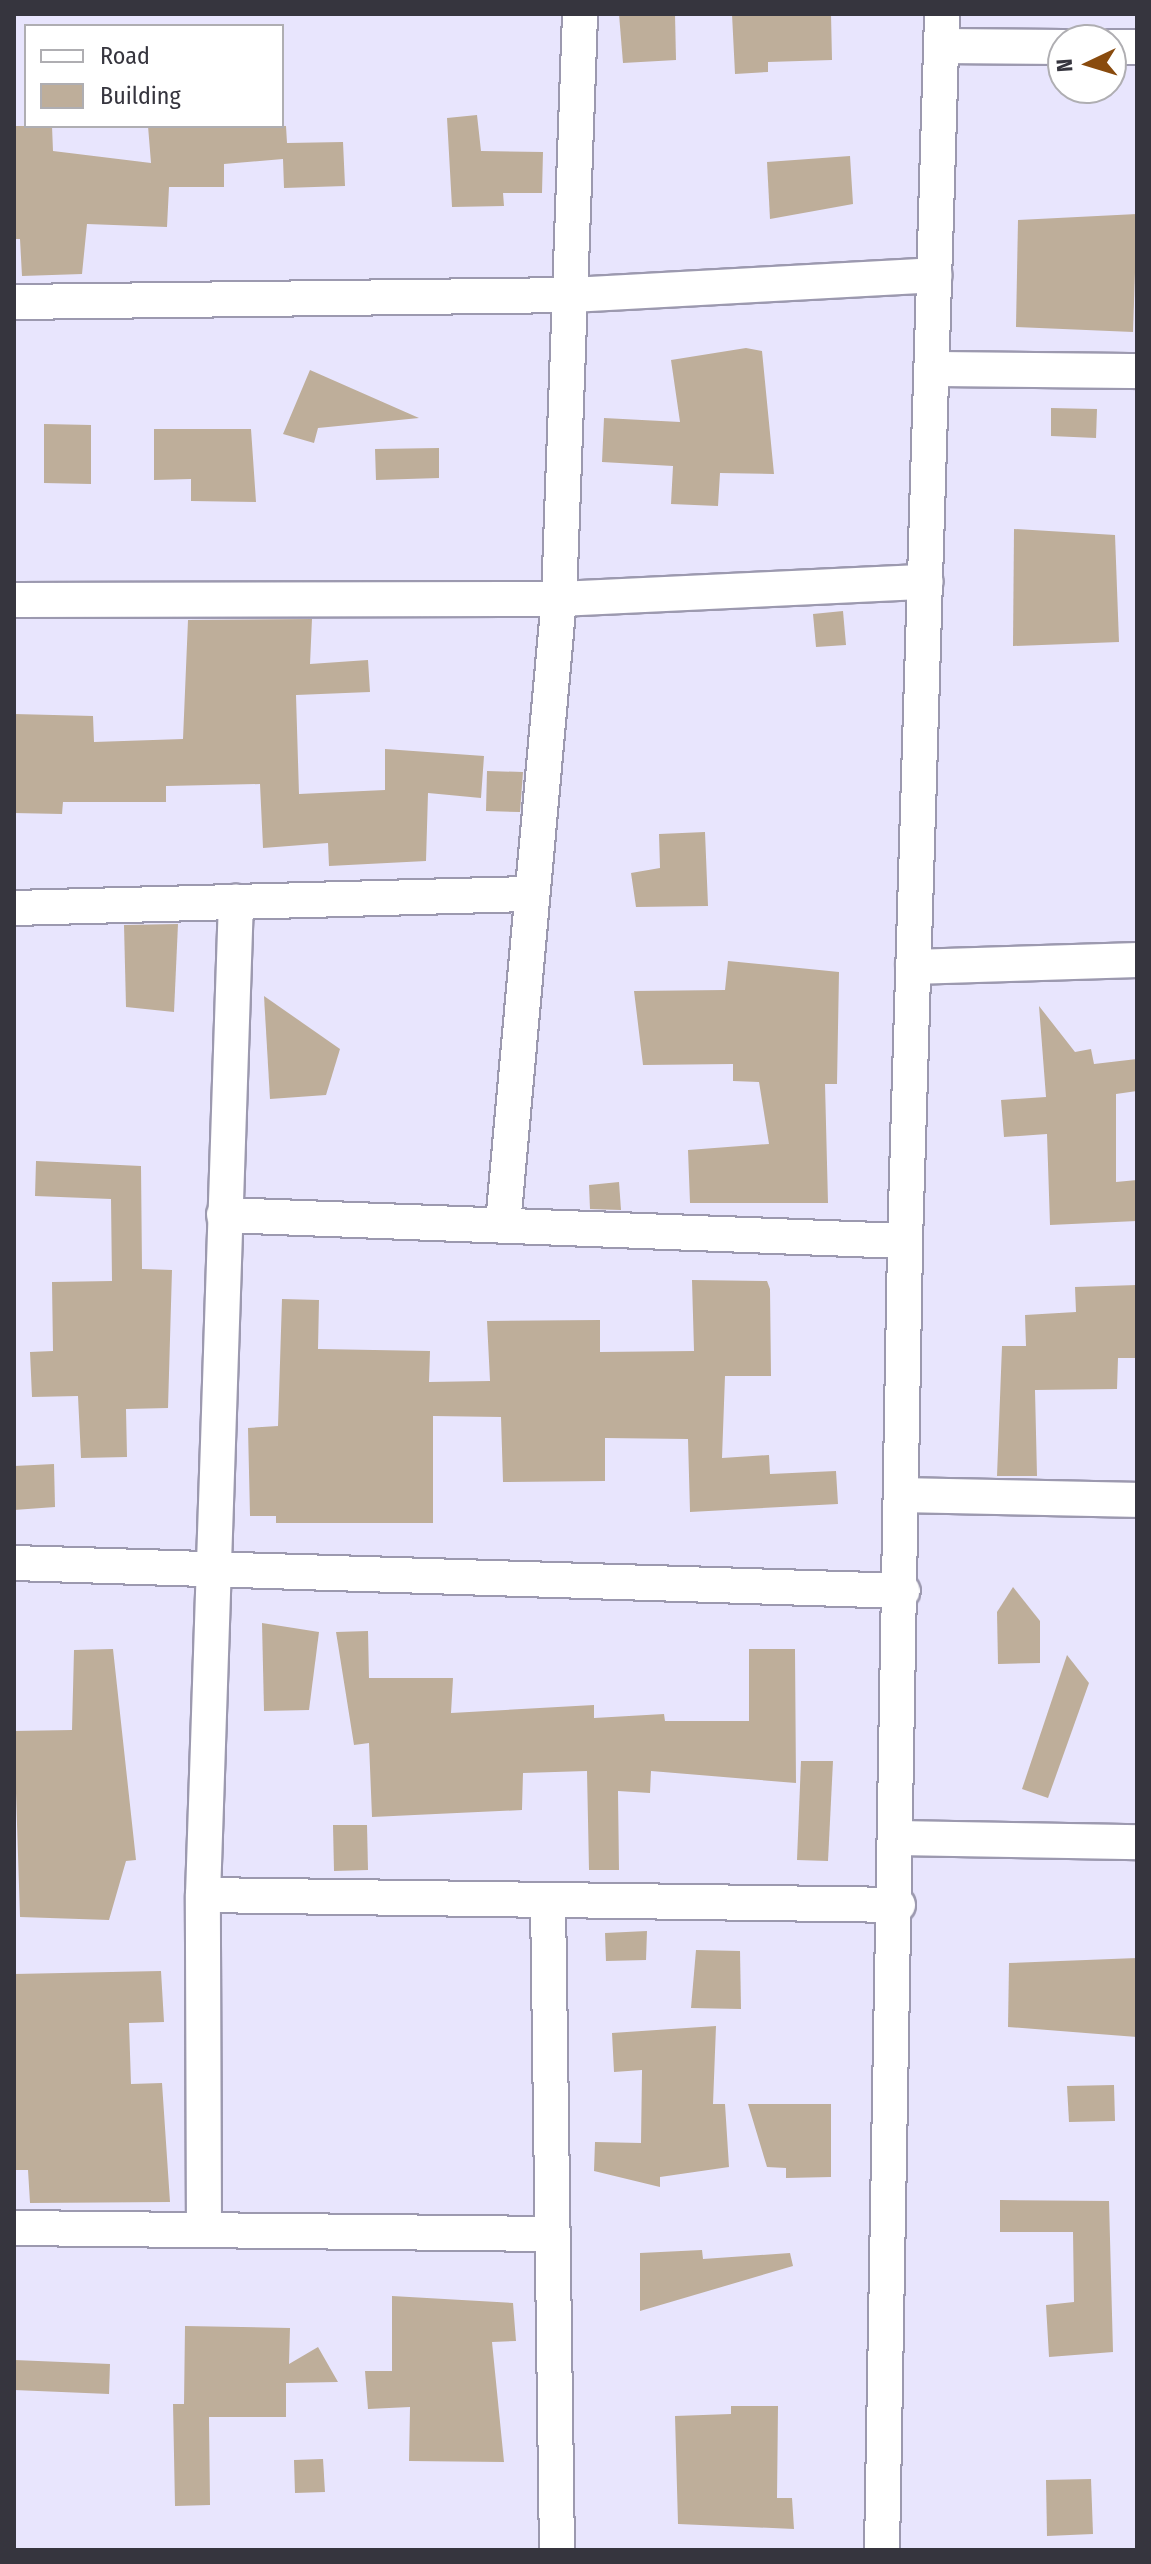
<!DOCTYPE html>
<html>
<head>
<meta charset="utf-8">
<style>
	body { margin:0 }
	#map { position:relative; width:1151px; height:2564px; overflow:hidden; background:#e8e5fd; font-family:"Fira Sans Condensed",sans-serif }
	div>[style] { position:absolute }
	.building>* { inset:0; background:#beae9a }
	.roads { filter:drop-shadow(2px 0 #9c99af) drop-shadow(-2px 0 #9c99af) drop-shadow(0 2px #9c99af) drop-shadow(0 -2px #9c99af) }
	.street>* { height:34px; margin:-17px; padding:0 17px; transform-origin:17px; border-radius:17px; background:#fff }
	span { translate:-50% -50%; white-space:nowrap; text-align:center; line-height:1.15; -webkit-text-stroke:6px #fff; paint-order:stroke }
	.frame { position:absolute; inset:0; border:16px solid #36353e; pointer-events:none }
	.legend { position:absolute; left:24px; top:24px; width:260px; height:104px; box-sizing:border-box; background:#fff; border:2px solid #afaeb2; margin:0; padding:10px 14px; list-style:none; font-size:24px; color:#36353e }
	.legend li { display:flex; align-items:center; gap:16px; height:40px }
	.legend b { width:40px; border:2px solid #afaeb2 }
	.north { position:absolute; left:1047px; top:24px; width:80px; height:80px; box-sizing:border-box; background:#fff; border:2px solid #afaeb2; border-radius:50%; rotate:266deg; font-size:22px; font-weight:700; line-height:32px; text-align:center; color:#36353e }
	.north::after { content:''; display:block; margin:auto; width:28px; height:36px; background:#894b0e; clip-path:polygon(50% 0,100% 100%,50% 72%,0 100%) }
</style>
</head>
<body>
<div id="map">
	<div class="building">
		<i style="clip-path:polygon(619px 14px,675px 14px,676px 60px,623px 63px)"></i>
		<i style="clip-path:polygon(732px 14px,831px 14px,832px 60px,768px 62px,768px 72px,735px 74px)"></i>
		<i style="clip-path:polygon(477px 115px,481px 151px,543px 152px,542px 193px,503px 193px,504px 206px,452px 207px,447px 118px)"></i>
		<i style="clip-path:polygon(14px 126px,52px 126px,53px 151px,151px 163px,148px 126px,286px 126px,287px 143px,343px 142px,345px 186px,284px 188px,283px 159px,224px 164px,224px 187px,169px 187px,167px 227px,87px 224px,82px 274px,22px 276px,20px 239px,14px 239px)"></i>
		<i style="clip-path:polygon(850px 156px,853px 204px,770px 219px,767px 162px)"></i>
		<i style="clip-path:polygon(1137px 214px,1133px 332px,1016px 327px,1018px 220px)"></i>
		<i style="clip-path:polygon(746px 348px,762px 351px,774px 474px,720px 473px,718px 506px,671px 504px,673px 466px,602px 462px,604px 418px,680px 422px,671px 360px)"></i>
		<i style="clip-path:polygon(310px 370px,419px 418px,318px 428px,314px 443px,283px 434px)"></i>
		<i style="clip-path:polygon(1051px 408px,1097px 409px,1096px 438px,1051px 436px)"></i>
		<i style="clip-path:polygon(44px 424px,91px 425px,91px 484px,44px 483px)"></i>
		<i style="clip-path:polygon(154px 429px,251px 429px,256px 502px,191px 501px,191px 479px,154px 480px)"></i>
		<i style="clip-path:polygon(439px 448px,439px 478px,376px 480px,375px 449px)"></i>
		<i style="clip-path:polygon(1014px 529px,1115px 535px,1119px 642px,1013px 646px)"></i>
		<i style="clip-path:polygon(843px 611px,846px 645px,816px 647px,813px 614px)"></i>
		<i style="clip-path:polygon(312px 619px,310px 664px,368px 660px,370px 692px,296px 695px,299px 794px,385px 790px,385px 749px,484px 756px,481px 798px,428px 793px,426px 861px,329px 866px,328px 843px,263px 848px,260px 784px,166px 786px,166px 802px,63px 802px,62px 814px,14px 813px,14px 714px,93px 716px,94px 742px,183px 739px,188px 620px)"></i>
		<i style="clip-path:polygon(487px 771px,523px 772px,520px 812px,486px 811px)"></i>
		<i style="clip-path:polygon(705px 832px,708px 906px,636px 907px,631px 873px,660px 868px,659px 834px)"></i>
		<i style="clip-path:polygon(178px 924px,174px 1012px,126px 1007px,124px 925px)"></i>
		<i style="clip-path:polygon(728px 961px,839px 972px,837px 1084px,825px 1084px,828px 1203px,690px 1203px,688px 1150px,769px 1144px,759px 1082px,733px 1081px,733px 1064px,643px 1065px,634px 991px,725px 990px)"></i>
		<i style="clip-path:polygon(264px 996px,340px 1049px,326px 1095px,270px 1099px)"></i>
		<i style="clip-path:polygon(1039px 1006px,1075px 1052px,1091px 1049px,1094px 1064px,1137px 1059px,1137px 1091px,1116px 1094px,1116px 1182px,1137px 1180px,1137px 1221px,1050px 1225px,1047px 1134px,1004px 1137px,1001px 1100px,1046px 1097px)"></i>
		<i style="clip-path:polygon(36px 1161px,141px 1166px,142px 1269px,172px 1270px,168px 1408px,126px 1409px,127px 1457px,81px 1458px,78px 1396px,32px 1397px,30px 1352px,53px 1351px,52px 1282px,112px 1281px,111px 1199px,35px 1196px)"></i>
		<i style="clip-path:polygon(619px 1182px,621px 1210px,590px 1209px,589px 1185px)"></i>
		<i style="clip-path:polygon(692px 1280px,767px 1281px,770px 1289px,771px 1376px,725px 1376px,722px 1458px,769px 1455px,770px 1474px,836px 1471px,838px 1504px,690px 1512px,688px 1439px,605px 1438px,605px 1481px,503px 1482px,501px 1417px,433px 1416px,433px 1523px,276px 1523px,276px 1516px,250px 1516px,248px 1428px,278px 1426px,282px 1299px,319px 1300px,318px 1349px,430px 1351px,429px 1382px,490px 1381px,487px 1321px,600px 1320px,600px 1352px,694px 1351px)"></i>
		<i style="clip-path:polygon(1137px 1285px,1137px 1358px,1118px 1358px,1117px 1389px,1035px 1390px,1037px 1476px,997px 1476px,1002px 1346px,1026px 1346px,1025px 1315px,1076px 1312px,1075px 1287px)"></i>
		<i style="clip-path:polygon(54px 1464px,55px 1507px,14px 1510px,14px 1466px)"></i>
		<i style="clip-path:polygon(1013px 1587px,1040px 1621px,1040px 1663px,998px 1664px,997px 1612px)"></i>
		<i style="clip-path:polygon(262px 1623px,319px 1632px,309px 1710px,264px 1711px)"></i>
		<i style="clip-path:polygon(368px 1631px,369px 1678px,453px 1678px,451px 1713px,594px 1705px,594px 1718px,664px 1714px,665px 1721px,749px 1721px,749px 1649px,795px 1649px,796px 1783px,651px 1771px,650px 1793px,618px 1791px,619px 1870px,589px 1870px,587px 1771px,523px 1773px,522px 1810px,372px 1817px,369px 1743px,354px 1745px,336px 1632px)"></i>
		<i style="clip-path:polygon(113px 1649px,136px 1860px,126px 1861px,109px 1920px,20px 1917px,14px 1731px,72px 1730px,74px 1650px)"></i>
		<i style="clip-path:polygon(1067px 1655px,1089px 1683px,1048px 1798px,1022px 1789px)"></i>
		<i style="clip-path:polygon(801px 1761px,833px 1761px,828px 1861px,797px 1860px)"></i>
		<i style="clip-path:polygon(333px 1825px,367px 1825px,368px 1870px,334px 1871px)"></i>
		<i style="clip-path:polygon(647px 1931px,646px 1960px,606px 1961px,605px 1933px)"></i>
		<i style="clip-path:polygon(696px 1950px,740px 1951px,741px 2009px,691px 2008px)"></i>
		<i style="clip-path:polygon(1137px 1958px,1137px 2037px,1008px 2027px,1009px 1963px)"></i>
		<i style="clip-path:polygon(161px 1971px,164px 2022px,129px 2023px,131px 2084px,162px 2083px,170px 2202px,30px 2203px,28px 2170px,14px 2170px,14px 1974px)"></i>
		<i style="clip-path:polygon(716px 2026px,713px 2104px,725px 2104px,729px 2167px,660px 2177px,660px 2187px,594px 2171px,595px 2142px,641px 2143px,642px 2070px,614px 2072px,612px 2033px)"></i>
		<i style="clip-path:polygon(1114px 2085px,1115px 2121px,1069px 2122px,1067px 2086px)"></i>
		<i style="clip-path:polygon(748px 2104px,831px 2104px,831px 2177px,786px 2178px,786px 2168px,767px 2167px)"></i>
		<i style="clip-path:polygon(1000px 2200px,1109px 2201px,1113px 2352px,1049px 2357px,1046px 2305px,1074px 2302px,1073px 2232px,1000px 2232px)"></i>
		<i style="clip-path:polygon(702px 2250px,703px 2259px,790px 2253px,793px 2266px,640px 2311px,640px 2253px)"></i>
		<i style="clip-path:polygon(392px 2296px,513px 2303px,516px 2341px,492px 2342px,504px 2462px,409px 2461px,410px 2407px,368px 2409px,365px 2371px,392px 2371px)"></i>
		<i style="clip-path:polygon(185px 2326px,290px 2328px,289px 2364px,318px 2347px,338px 2382px,286px 2383px,286px 2417px,209px 2417px,210px 2505px,175px 2506px,173px 2404px,184px 2404px)"></i>
		<i style="clip-path:polygon(14px 2360px,110px 2364px,109px 2394px,14px 2390px)"></i>
		<i style="clip-path:polygon(731px 2406px,778px 2406px,777px 2498px,792px 2498px,794px 2529px,678px 2524px,675px 2416px,731px 2414px)"></i>
		<i style="clip-path:polygon(323px 2459px,325px 2492px,295px 2493px,294px 2460px)"></i>
		<i style="clip-path:polygon(1091px 2479px,1093px 2534px,1047px 2536px,1046px 2480px)"></i>
	</div>
	<div class="roads">
		<div class="street">
			<i style="left:942px;top:46px;width:121px;rotate:0.5deg"></i>
			<i style="left:1111px;top:47px;width:26px"></i>
			<i style="left:14px;top:302px;width:556px;rotate:-0.72deg"></i>
			<i style="left:570px;top:295px;width:365px;rotate:-3.1deg"></i>
			<i style="left:932px;top:369px;width:205px;rotate:0.6deg"></i>
			<i style="left:14px;top:600px;width:545px;rotate:-0.11deg"></i>
			<i style="left:559px;top:599px;width:367px;rotate:-2.7deg"></i>
			<i style="left:14px;top:908px;width:513px;rotate:-1.56deg"></i>
			<i style="left:913px;top:967px;width:224px;rotate:-1.8deg"></i>
			<i style="left:224px;top:1215px;width:681px;rotate:2.19deg"></i>
			<i style="left:503px;top:1224px;width:628px;rotate:-84.88deg"></i>
			<i style="left:559px;top:599px;width:585px;rotate:-87.94deg"></i>
			<i style="left:905px;top:1495px;width:232px;rotate:1.2deg"></i>
			<i style="left:14px;top:1563px;width:889px;rotate:1.8deg"></i>
			<i style="left:900px;top:1838px;width:237px;rotate:1deg"></i>
			<i style="left:203px;top:1895px;width:695px;rotate:0.82deg"></i>
			<i style="left:548px;top:1900px;width:650px;rotate:89.21deg"></i>
			<i style="left:14px;top:2228px;width:538px;rotate:0.64deg"></i>
			<i style="left:204px;top:2230px;width:335px;rotate:-90.2deg"></i>
			<i style="left:203px;top:1895px;width:994px;rotate:-88.1deg"></i>
			<i style="left:882px;top:2550px;width:1309px;rotate:-88.99deg"></i>
			<i style="left:905px;top:1241px;width:1228px;rotate:-88.27deg"></i>
		</div>
	</div>
	<div class="frame"></div>
	<ul class="legend">
	<li><b style="height:10px;background:#fff"></b>Road</li>
	<li><b style="height:22px;background:#beae9a"></b>Building</li>
	</ul>
	<div class="north">N</div>
</div>
</body>
</html>
